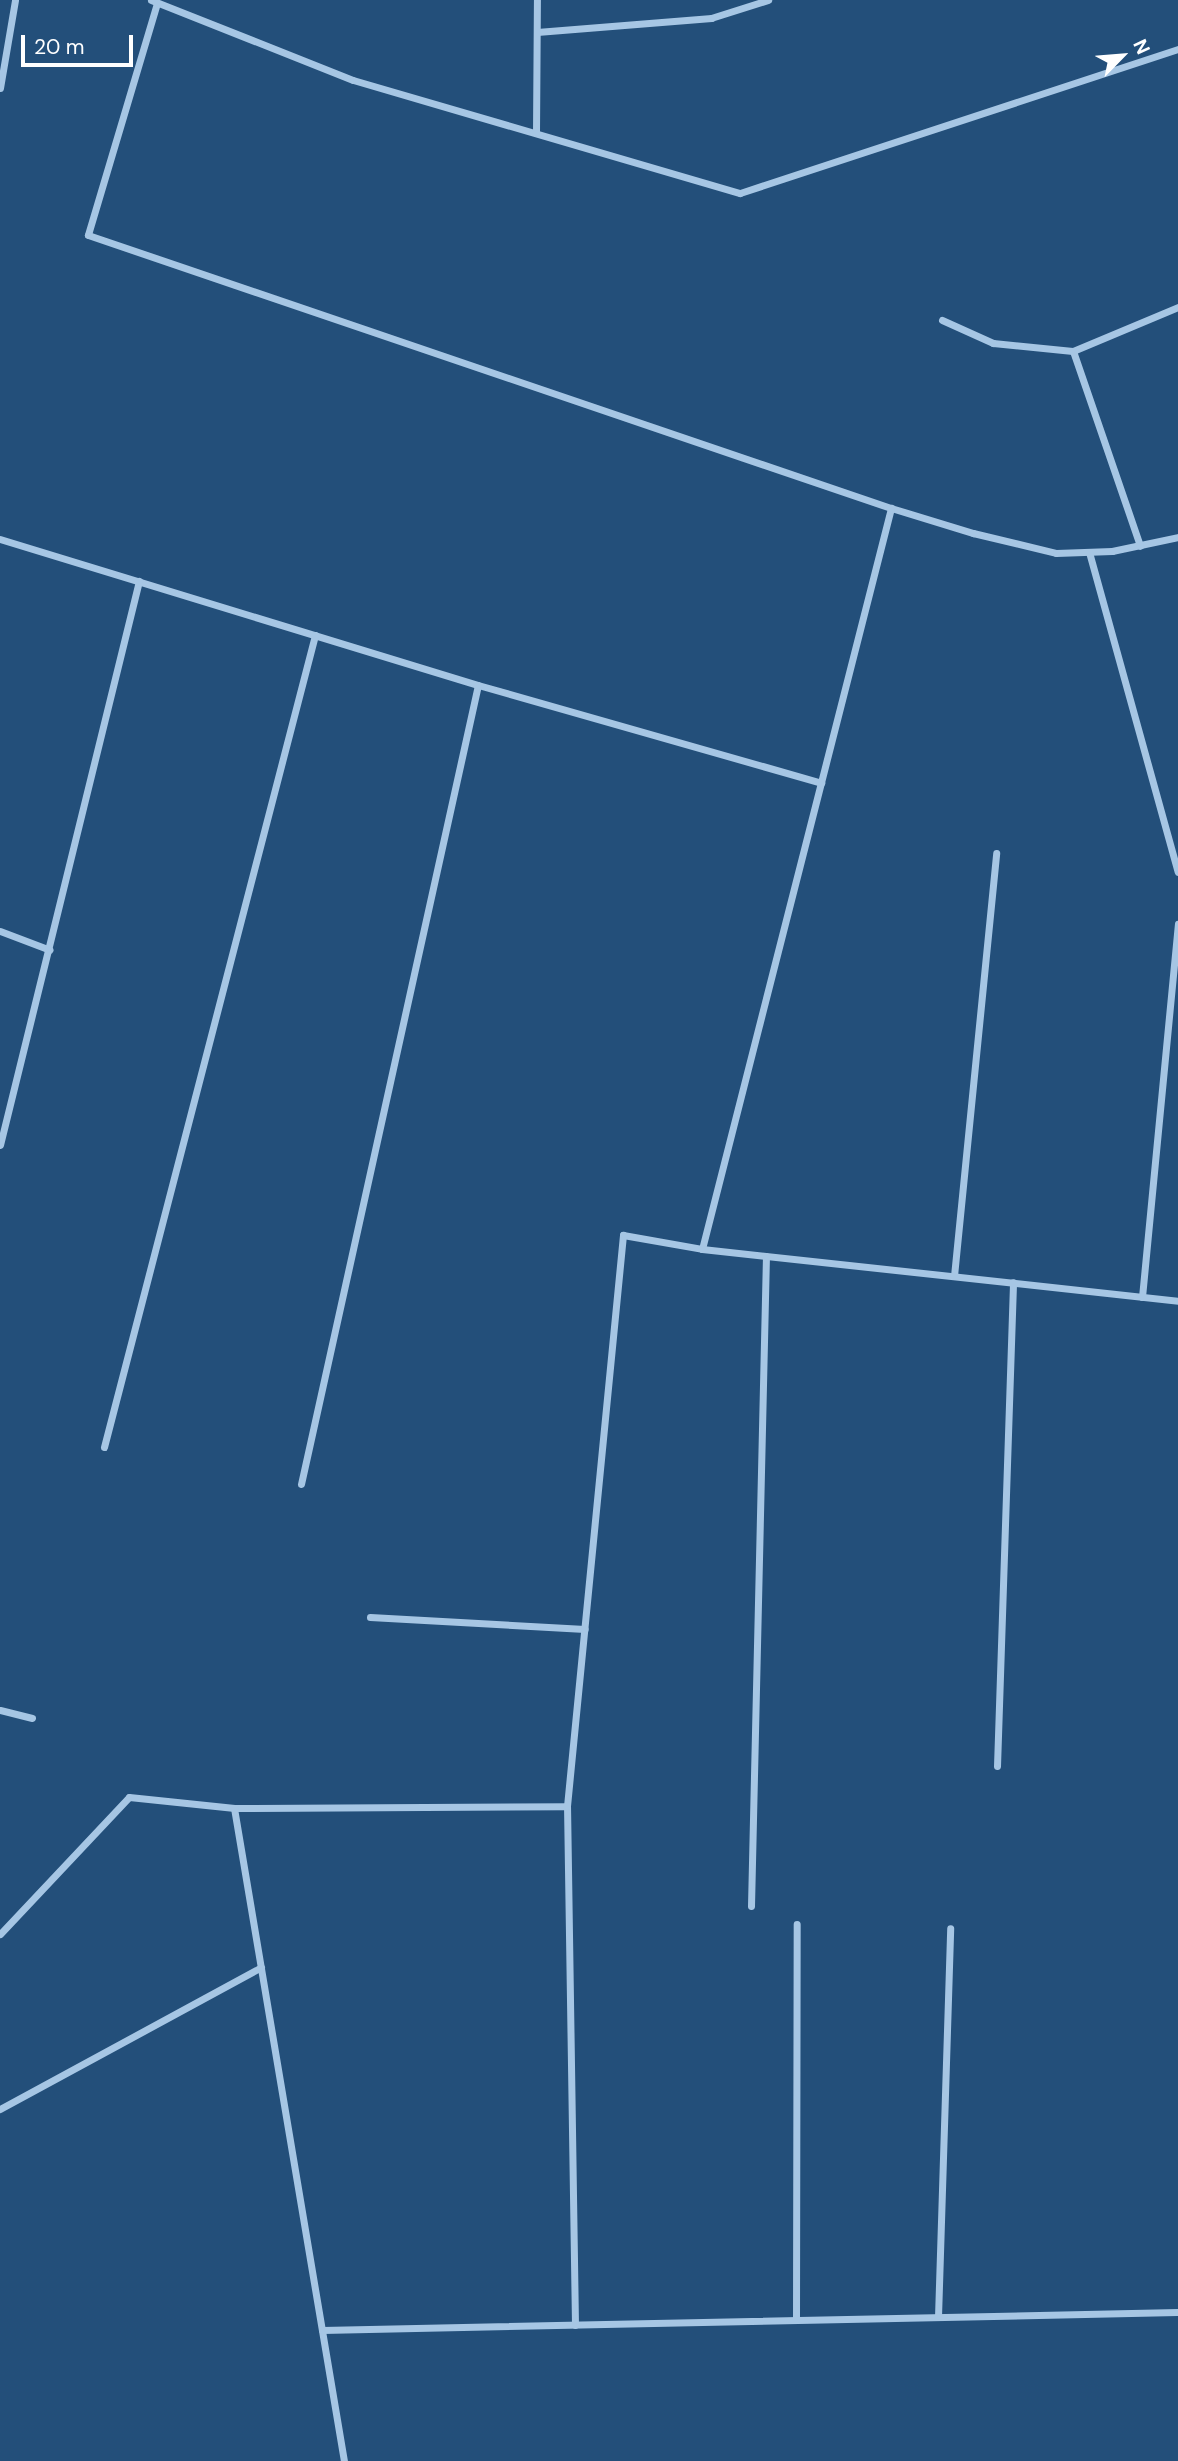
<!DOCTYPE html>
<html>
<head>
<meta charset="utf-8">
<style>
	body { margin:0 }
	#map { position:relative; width:1178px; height:2461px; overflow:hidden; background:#234f7a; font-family:"DM Sans",sans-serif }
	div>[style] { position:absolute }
	.minor>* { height:7px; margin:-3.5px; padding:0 3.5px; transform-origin:3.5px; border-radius:3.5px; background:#a6c6e4 }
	span { translate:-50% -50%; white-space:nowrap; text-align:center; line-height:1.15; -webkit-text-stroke:5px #234f7a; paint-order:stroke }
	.north { position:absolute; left:1087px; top:21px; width:70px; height:70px; -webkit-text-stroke:5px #234f7a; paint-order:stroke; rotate:65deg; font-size:19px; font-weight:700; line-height:28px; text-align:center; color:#fff }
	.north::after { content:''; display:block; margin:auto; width:24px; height:32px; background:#fff; clip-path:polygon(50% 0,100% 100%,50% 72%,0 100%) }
	.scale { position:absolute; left:21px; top:35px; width:112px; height:32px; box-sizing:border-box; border:4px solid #fff; border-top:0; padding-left:9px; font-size:21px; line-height:24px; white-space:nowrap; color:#fff; -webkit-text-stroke:5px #234f7a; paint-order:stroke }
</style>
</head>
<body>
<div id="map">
	<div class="minor">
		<i style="left:151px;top:0;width:217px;rotate:21.6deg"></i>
		<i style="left:353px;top:80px;width:403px;rotate:16.3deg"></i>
		<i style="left:740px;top:193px;width:461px;rotate:-18.2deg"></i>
		<i style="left:157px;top:3px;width:242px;rotate:106.6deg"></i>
		<i style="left:88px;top:235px;width:848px;rotate:18.78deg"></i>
		<i style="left:891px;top:508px;width:86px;rotate:17deg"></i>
		<i style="left:973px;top:533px;width:85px;rotate:13.5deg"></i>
		<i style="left:1056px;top:553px;width:56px;rotate:-2deg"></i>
		<i style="left:1112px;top:551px;width:67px;rotate:-12deg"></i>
		<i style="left:537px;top:32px;width:175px;rotate:-4.6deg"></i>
		<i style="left:711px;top:18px;width:60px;rotate:-17.5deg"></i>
		<i style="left:0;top:88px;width:89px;rotate:-80.3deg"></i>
		<i style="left:536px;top:133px;width:133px;rotate:-89.6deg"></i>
		<i style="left:942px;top:320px;width:56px;rotate:24.3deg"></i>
		<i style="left:993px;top:343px;width:80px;rotate:5.7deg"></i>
		<i style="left:1073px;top:351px;width:114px;rotate:-22.7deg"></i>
		<i style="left:1073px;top:351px;width:206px;rotate:71deg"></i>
		<i style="left:0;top:539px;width:500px;rotate:17deg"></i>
		<i style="left:1089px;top:552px;width:332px;rotate:74.5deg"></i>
		<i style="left:0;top:931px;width:53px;rotate:20.8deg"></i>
		<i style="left:0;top:1145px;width:581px;rotate:-76.16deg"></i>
		<i style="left:702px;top:1249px;width:765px;rotate:-75.69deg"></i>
		<i style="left:954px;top:1276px;width:425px;rotate:-84.3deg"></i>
		<i style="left:1142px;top:1297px;width:375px;rotate:-84.5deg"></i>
		<i style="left:104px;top:1447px;width:839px;rotate:-75.43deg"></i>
		<i style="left:301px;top:1484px;width:818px;rotate:-77.51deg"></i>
		<i style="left:478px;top:685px;width:357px;rotate:15.9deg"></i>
		<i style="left:370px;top:1617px;width:215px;rotate:3.2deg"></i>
		<i style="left:0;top:1710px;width:33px;rotate:14deg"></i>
		<i style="left:997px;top:1766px;width:484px;rotate:-88.1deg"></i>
		<i style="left:234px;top:1808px;width:333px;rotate:-0.3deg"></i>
		<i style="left:751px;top:1906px;width:650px;rotate:-88.68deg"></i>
		<i style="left:0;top:1934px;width:188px;rotate:-46.7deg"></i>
		<i style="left:129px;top:1797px;width:106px;rotate:6deg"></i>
		<i style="left:234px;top:1808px;width:662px;rotate:80.44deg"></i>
		<i style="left:0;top:2109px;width:297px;rotate:-28.5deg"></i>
		<i style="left:938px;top:2317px;width:389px;rotate:-88.2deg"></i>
		<i style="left:796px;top:2320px;width:396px;rotate:-89.9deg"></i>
		<i style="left:575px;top:2325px;width:519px;rotate:-90.88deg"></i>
		<i style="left:567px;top:1806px;width:574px;rotate:-84.4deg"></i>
		<i style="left:623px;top:1235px;width:80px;rotate:10deg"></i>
		<i style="left:702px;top:1249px;width:479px;rotate:6.2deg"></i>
		<i style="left:322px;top:2330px;width:856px;rotate:-1.2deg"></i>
	</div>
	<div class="north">N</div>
	<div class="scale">20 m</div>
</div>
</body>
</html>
